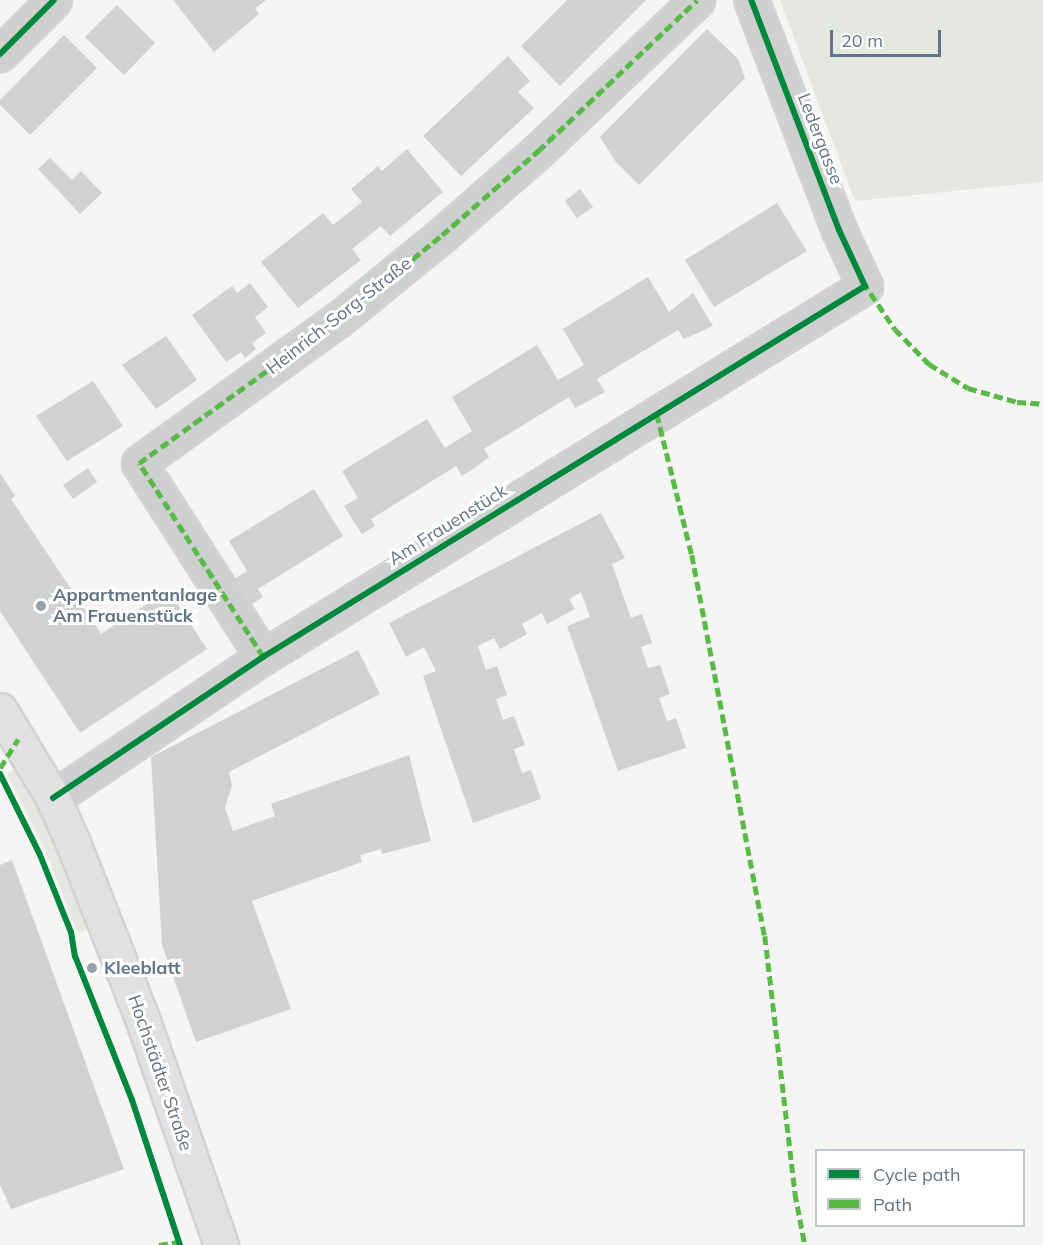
<!DOCTYPE html>
<html>
<head>
<meta charset="utf-8">
<style>
	body { margin:0 }
	#map { position:relative; width:1043px; height:1245px; overflow:hidden; background:#f5f5f3; font-family:Mulish,sans-serif }
	div>[style] { position:absolute }
	.green>* { inset:0; background:#e4e8e1 }
	.building>* { inset:0; background:#d0d1d1 }
	.roads { filter:drop-shadow(2px 0 #d0d2d3) drop-shadow(-2px 0 #d0d2d3) drop-shadow(0 2px #d0d2d3) drop-shadow(0 -2px #d0d2d3) }
	.street>* { height:33px; margin:-16.5px; padding:0 16.5px; transform-origin:16.5px; border-radius:16.5px; background:#ced0d0 }
	.secondary>* { height:33px; margin:-16.5px; padding:0 16.5px; transform-origin:16.5px; border-radius:16.5px; background:#e1e1e2 }
	.quiet>* { height:4.5px; margin-top:-2.25px; transform-origin:0; background:repeating-linear-gradient(90deg,#58b947 0 9px,transparent 0 13.5px) }
	.cycleway>* { height:6px; margin:-3px; padding:0 3px; transform-origin:3px; border-radius:3px; background:#00873e }
	.dots>* { width:16px; height:16px; translate:-50% -50%; box-sizing:border-box; border:3px solid #fff; border-radius:50% }
	span { translate:-50% -50%; white-space:nowrap; text-align:center; line-height:1.15; -webkit-text-stroke:6px #fff; paint-order:stroke }
	.street-label { font-size:18px; color:#627586 }
	.poi-label { font-size:18px; color:#627586; font-weight:700 }
	.left { translate:0 -50%; text-align:left }
	.legend { position:absolute; left:815px; top:1149px; width:210px; height:78px; box-sizing:border-box; background:#fff; border:2px solid #c0c8cf; margin:0; padding:8px 10px; list-style:none; font-size:18px; color:#627586 }
	.legend li { display:flex; align-items:center; gap:12px; height:30px }
	.legend b { width:30px; border:2px solid #c0c8cf }
	.scale { position:absolute; left:830px; top:30px; width:111px; height:27px; box-sizing:border-box; border:3px solid #627586; border-top:0; padding-left:8px; font-size:18px; line-height:21px; white-space:nowrap; color:#627586; -webkit-text-stroke:4px #fff; paint-order:stroke }
</style>
</head>
<body>
<div id="map">
	<div class="green">
		<i style="clip-path:polygon(780px 0,1043px 0,1043px 182px,855px 201px)"></i>
		<i style="clip-path:polygon(17px 768px,58px 849px,90px 928px,78px 933px,46px 852px,7px 774px)"></i>
	</div>
	<div class="building">
		<i style="clip-path:polygon(173px 0,266px 0,255px 9px,259px 14px,214px 52px)"></i>
		<i style="clip-path:polygon(567px 0,646px 0,560px 86px,521px 46px)"></i>
		<i style="clip-path:polygon(117px 5px,155px 43px,124px 75px,85px 37px)"></i>
		<i style="clip-path:polygon(707px 29px,738px 59px,745px 78px,639px 185px,616px 162px,600px 137px)"></i>
		<i style="clip-path:polygon(64px 35px,97px 68px,30px 135px,0 105px,0 100px)"></i>
		<i style="clip-path:polygon(508px 56px,530px 81px,518px 92px,534px 108px,461px 176px,423px 136px)"></i>
		<i style="clip-path:polygon(407px 149px,443px 192px,390px 236px,381px 226px,352px 249px,361px 260px,298px 308px,261px 262px,323px 213px,333px 225px,362px 202px,351px 189px,378px 166px,382px 171px)"></i>
		<i style="clip-path:polygon(50px 158px,72px 180px,81px 171px,102px 193px,80px 214px,38px 169px)"></i>
		<i style="clip-path:polygon(580px 189px,593px 207px,577px 218px,565px 201px)"></i>
		<i style="clip-path:polygon(777px 203px,807px 251px,714px 307px,685px 260px)"></i>
		<i style="clip-path:polygon(648px 277px,669px 312px,693px 293px,713px 326px,684px 339px,678px 330px,597px 379px,605px 392px,575px 408px,569px 397px,484px 449px,489px 457px,476px 467px,462px 476px,456px 466px,371px 519px,375px 526px,362px 534px,344px 506px,358px 498px,342px 471px,427px 419px,445px 448px,472px 431px,452px 397px,537px 345px,558px 380px,584px 365px,563px 329px)"></i>
		<i style="clip-path:polygon(250px 283px,268px 307px,255px 317px,266px 333px,252px 343px,256px 349px,245px 358px,241px 352px,226px 362px,192px 315px,232px 286px,237px 293px)"></i>
		<i style="clip-path:polygon(166px 336px,197px 380px,156px 409px,122px 365px)"></i>
		<i style="clip-path:polygon(93px 381px,123px 426px,67px 461px,36px 416px)"></i>
		<i style="clip-path:polygon(88px 468px,97px 482px,73px 499px,63px 485px)"></i>
		<i style="clip-path:polygon(0 473px,15px 496px,11px 499px,101px 634px,168px 590px,207px 649px,80px 733px,0 611px)"></i>
		<i style="clip-path:polygon(314px 489px,343px 536px,258px 589px,263px 597px,249px 606px,233px 580px,247px 571px,229px 541px)"></i>
		<i style="clip-path:polygon(601px 513px,625px 558px,612px 564px,631px 618px,642px 614px,652px 643px,641px 647px,648px 668px,660px 665px,670px 694px,659px 698px,667px 721px,676px 718px,686px 748px,618px 771px,567px 626px,590px 617px,581px 592px,569px 599px,575px 609px,547px 624px,542px 613px,522px 624px,527px 634px,500px 649px,494px 638px,478px 646px,486px 670px,497px 666px,507px 695px,496px 699px,503px 720px,514px 716px,525px 745px,514px 749px,522px 773px,531px 770px,541px 799px,473px 823px,423px 676px,436px 671px,424px 647px,406px 657px,389px 623px)"></i>
		<i style="clip-path:polygon(358px 650px,380px 694px,229px 772px,232px 785px,225px 808px,233px 831px,275px 816px,271px 804px,409px 755px,431px 841px,382px 854px,381px 849px,360px 855px,362px 862px,252px 901px,291px 1009px,196px 1042px,162px 945px,151px 757px)"></i>
		<i style="clip-path:polygon(12px 860px,124px 1169px,11px 1209px,0 1185px,0 865px)"></i>
	</div>
	<div class="roads">
		<div class="street">
			<i style="left:0;top:54px;width:76px;rotate:-45deg"></i>
			<i style="left:263px;top:657px;width:230px;rotate:-122.6deg"></i>
			<i style="left:139px;top:463px;width:246px;rotate:-35.8deg"></i>
			<i style="left:339px;top:319px;width:133px;rotate:-39.2deg"></i>
			<i style="left:442px;top:235px;width:128px;rotate:-41.2deg"></i>
			<i style="left:538px;top:151px;width:219px;rotate:-43.5deg"></i>
			<i style="left:53px;top:798px;width:253px;rotate:-33.9deg"></i>
			<i style="left:263px;top:657px;width:707px;rotate:-31.64deg"></i>
			<i style="left:865px;top:286px;width:62px;rotate:-114.9deg"></i>
			<i style="left:839px;top:230px;width:246px;rotate:-110.9deg"></i>
		</div>
		<div class="secondary">
			<i style="left:0;top:710px;width:103px;rotate:58.9deg"></i>
			<i style="left:53px;top:798px;width:49px;rotate:66deg"></i>
			<i style="left:73px;top:843px;width:191px;rotate:68.5deg"></i>
			<i style="left:143px;top:1021px;width:237px;rotate:70.8deg"></i>
		</div>
	</div>
	<div class="quiet">
		<i style="left:863px;top:282px;width:57px;rotate:55.8deg"></i>
		<i style="left:895px;top:329px;width:49px;rotate:45.8deg"></i>
		<i style="left:929px;top:364px;width:46px;rotate:31.6deg"></i>
		<i style="left:968px;top:388px;width:51px;rotate:15.9deg"></i>
		<i style="left:1017px;top:402px;width:26px;rotate:4deg"></i>
		<i style="left:657px;top:414px;width:145px;rotate:76.1deg"></i>
		<i style="left:692px;top:555px;width:388px;rotate:79.2deg"></i>
		<i style="left:765px;top:936px;width:259px;rotate:83.3deg"></i>
		<i style="left:795px;top:1193px;width:53px;rotate:79.1deg"></i>
		<i style="left:263px;top:657px;width:230px;rotate:-122.6deg"></i>
		<i style="left:139px;top:463px;width:246px;rotate:-35.8deg"></i>
		<i style="left:339px;top:319px;width:133px;rotate:-39.2deg"></i>
		<i style="left:442px;top:235px;width:128px;rotate:-41.2deg"></i>
		<i style="left:538px;top:151px;width:219px;rotate:-43.5deg"></i>
		<i style="left:0;top:768px;width:34px;rotate:-58deg"></i>
		<i style="left:159px;top:1245px;width:20px;rotate:-9deg"></i>
	</div>
	<div class="cycleway">
		<i style="left:0;top:54px;width:76px;rotate:-45deg"></i>
		<i style="left:0;top:774px;width:90px;rotate:63.7deg"></i>
		<i style="left:40px;top:855px;width:83px;rotate:68.1deg"></i>
		<i style="left:71px;top:932px;width:24px;rotate:81deg"></i>
		<i style="left:75px;top:956px;width:155px;rotate:68.4deg"></i>
		<i style="left:132px;top:1100px;width:153px;rotate:71.7deg"></i>
		<i style="left:53px;top:798px;width:253px;rotate:-33.9deg"></i>
		<i style="left:263px;top:657px;width:707px;rotate:-31.64deg"></i>
		<i style="left:865px;top:286px;width:62px;rotate:-114.9deg"></i>
		<i style="left:839px;top:230px;width:246px;rotate:-110.9deg"></i>
	</div>
	<div class="dots">
		<i style="left:41px;top:606px;background:#95a2ac"></i>
		<i style="left:92px;top:968px;background:#95a2ac"></i>
	</div>
	<div class="street-label">
		<span style="left:820px;top:139px;rotate:69deg">Ledergasse</span>
		<span style="left:339px;top:316px;rotate:-38deg">Heinrich-Sorg-Straße</span>
		<span style="left:448px;top:525px;rotate:-32deg">Am Frauenstück</span>
		<span style="left:160px;top:1073px;rotate:71deg">Hochstädter Straße</span>
	</div>
	<div class="poi-label">
		<span class="left" style="left:53px;top:606px">Appartmentanlage<br>Am Frauenstück</span>
		<span class="left" style="left:104px;top:968px">Kleeblatt</span>
	</div>
	<ul class="legend">
	<li><b style="height:8px;background:#00873e"></b>Cycle path</li>
	<li><b style="height:8px;background:#58b947"></b>Path</li>
	</ul>
	<div class="scale">20 m</div>
</div>
</body>
</html>
